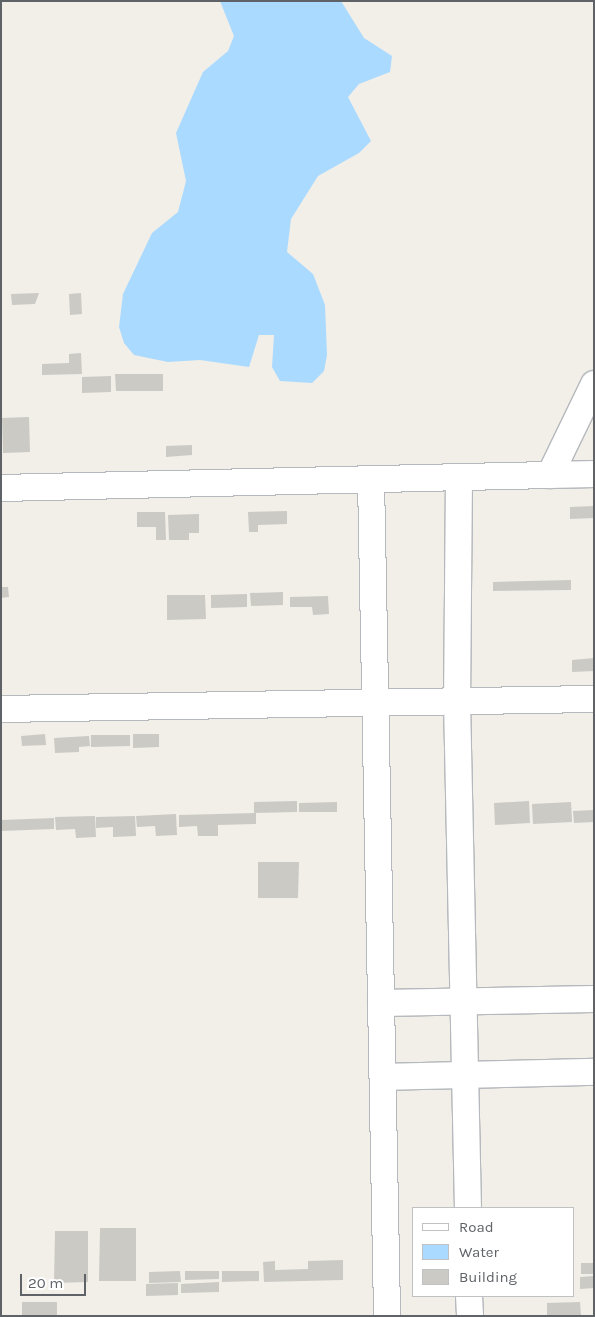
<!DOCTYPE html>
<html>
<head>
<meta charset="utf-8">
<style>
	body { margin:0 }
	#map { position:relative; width:595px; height:1317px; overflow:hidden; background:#f1efe8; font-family:Karla,sans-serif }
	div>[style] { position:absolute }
	.water>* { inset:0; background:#aadaff }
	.building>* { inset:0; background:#cccac5 }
	.roads { filter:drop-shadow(1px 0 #b5b8bc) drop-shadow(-1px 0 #b5b8bc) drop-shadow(0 1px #b5b8bc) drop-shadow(0 -1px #b5b8bc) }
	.minor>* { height:26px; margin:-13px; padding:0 13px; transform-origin:13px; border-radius:13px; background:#fff }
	span { translate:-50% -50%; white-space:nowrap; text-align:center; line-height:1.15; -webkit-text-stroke:4px #fff; paint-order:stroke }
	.frame { position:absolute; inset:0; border:2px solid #5f6368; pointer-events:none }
	.legend { position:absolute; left:412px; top:1207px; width:162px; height:90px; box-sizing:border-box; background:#fff; border:1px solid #bfc1c3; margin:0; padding:6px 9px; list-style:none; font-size:15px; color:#5f6368 }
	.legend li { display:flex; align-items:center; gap:10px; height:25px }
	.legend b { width:25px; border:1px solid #bfc1c3 }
	.scale { position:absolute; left:20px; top:1274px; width:66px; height:22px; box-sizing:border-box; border:2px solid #5f6368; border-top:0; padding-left:6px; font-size:15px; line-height:18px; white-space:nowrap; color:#5f6368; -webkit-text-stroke:4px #fff; paint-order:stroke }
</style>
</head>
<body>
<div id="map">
	<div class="water">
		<i style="clip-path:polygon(220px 1px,341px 1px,364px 38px,392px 56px,390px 72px,359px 84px,348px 97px,371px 141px,359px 153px,318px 176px,291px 219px,287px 252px,313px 274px,325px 305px,327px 355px,324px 371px,312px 383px,280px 381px,272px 367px,274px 335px,259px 335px,249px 367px,200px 360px,168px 362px,134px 355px,124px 343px,119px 327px,123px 294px,152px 233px,178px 212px,186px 181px,176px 133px,203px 72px,228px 51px,234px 36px)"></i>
	</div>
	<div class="building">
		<i style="clip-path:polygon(39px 293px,35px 304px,12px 305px,11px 294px)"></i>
		<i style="clip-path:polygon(81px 293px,82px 314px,70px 315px,69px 294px)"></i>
		<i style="clip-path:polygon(81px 353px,82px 374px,42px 375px,42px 364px,69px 363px,69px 354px)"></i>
		<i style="clip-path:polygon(115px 374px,163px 374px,163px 391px,116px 391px)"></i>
		<i style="clip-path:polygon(111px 376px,111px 392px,82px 393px,82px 377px)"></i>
		<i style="clip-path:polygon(29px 417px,30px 452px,3px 453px,2px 418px)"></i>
		<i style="clip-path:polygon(192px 445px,192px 455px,166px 457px,166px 446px)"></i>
		<i style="clip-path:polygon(594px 506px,594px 518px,570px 519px,570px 507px)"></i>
		<i style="clip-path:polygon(287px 511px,287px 524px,258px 525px,258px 532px,249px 532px,248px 512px)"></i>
		<i style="clip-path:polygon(137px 512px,165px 512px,166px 540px,156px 540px,156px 527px,137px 527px)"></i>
		<i style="clip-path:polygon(199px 514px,199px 533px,189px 533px,189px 540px,169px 540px,168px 515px)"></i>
		<i style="clip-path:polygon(571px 580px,571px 590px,493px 591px,493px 582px)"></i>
		<i style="clip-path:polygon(1px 587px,8px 587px,9px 597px,1px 598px)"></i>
		<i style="clip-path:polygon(283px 592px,283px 605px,251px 606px,250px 593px)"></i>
		<i style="clip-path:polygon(247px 594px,247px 607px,211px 608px,211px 595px)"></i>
		<i style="clip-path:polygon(167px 595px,205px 595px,206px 619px,167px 620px)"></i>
		<i style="clip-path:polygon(328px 596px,329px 614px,313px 615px,312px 607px,290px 607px,290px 597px)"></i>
		<i style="clip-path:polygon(594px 658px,594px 671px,572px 672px,572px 660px)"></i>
		<i style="clip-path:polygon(45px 734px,46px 745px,22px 746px,21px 736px)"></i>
		<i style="clip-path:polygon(133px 734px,159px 734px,159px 747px,133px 748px)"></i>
		<i style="clip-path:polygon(91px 735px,130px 735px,130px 746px,91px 747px)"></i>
		<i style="clip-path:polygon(89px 736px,90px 746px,79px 747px,79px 752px,55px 753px,54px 738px)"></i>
		<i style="clip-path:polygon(297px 801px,297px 812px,254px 813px,254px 802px)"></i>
		<i style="clip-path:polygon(529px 801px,530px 823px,495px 825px,494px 803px)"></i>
		<i style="clip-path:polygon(337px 802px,337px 812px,299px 812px,299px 803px)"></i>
		<i style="clip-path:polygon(571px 802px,572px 822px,533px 824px,532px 804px)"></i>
		<i style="clip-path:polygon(594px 810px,594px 822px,574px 823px,573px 811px)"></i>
		<i style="clip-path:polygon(256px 813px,256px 824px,218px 825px,218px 836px,198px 836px,197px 826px,179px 827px,179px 815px)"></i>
		<i style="clip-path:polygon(176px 814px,177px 835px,156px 836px,155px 826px,137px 827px,136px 816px)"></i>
		<i style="clip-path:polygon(95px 816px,96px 837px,76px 838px,75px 829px,56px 830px,55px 817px)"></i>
		<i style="clip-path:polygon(135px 816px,136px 836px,113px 837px,113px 827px,96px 828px,96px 817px)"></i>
		<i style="clip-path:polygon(54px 818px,54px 829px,1px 831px,1px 820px)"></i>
		<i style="clip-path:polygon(258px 862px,299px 862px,298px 898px,258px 898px)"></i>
		<i style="clip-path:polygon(100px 1228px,136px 1228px,136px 1281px,99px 1281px)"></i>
		<i style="clip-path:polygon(55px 1231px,88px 1231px,88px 1282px,54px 1283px)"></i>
		<i style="clip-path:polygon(343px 1260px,343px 1280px,264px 1282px,263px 1262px,275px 1261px,275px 1270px,308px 1269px,308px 1261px)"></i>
		<i style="clip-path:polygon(581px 1263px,594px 1263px,594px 1274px,581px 1274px)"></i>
		<i style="clip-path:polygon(180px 1271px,181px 1282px,149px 1283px,149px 1272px)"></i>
		<i style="clip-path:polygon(185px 1271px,219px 1271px,219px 1279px,185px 1280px)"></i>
		<i style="clip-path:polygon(222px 1271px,259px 1271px,259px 1281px,222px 1282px)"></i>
		<i style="clip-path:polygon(594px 1276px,594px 1288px,580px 1289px,580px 1277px)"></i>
		<i style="clip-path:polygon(219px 1282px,219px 1292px,181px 1293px,181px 1284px)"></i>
		<i style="clip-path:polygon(178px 1283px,178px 1295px,146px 1296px,146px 1284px)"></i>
		<i style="clip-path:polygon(22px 1302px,57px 1302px,57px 1316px,22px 1316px)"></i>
		<i style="clip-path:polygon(580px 1302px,581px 1316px,547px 1316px,547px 1303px)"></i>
	</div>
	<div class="roads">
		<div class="minor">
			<i style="left:550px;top:475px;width:44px;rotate:-1.3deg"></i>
			<i style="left:459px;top:477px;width:224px;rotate:90.5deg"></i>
			<i style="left:457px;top:701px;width:507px;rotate:88.76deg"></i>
			<i style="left:371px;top:479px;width:837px;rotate:88.9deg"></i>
			<i style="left:1px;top:488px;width:549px;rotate:-1.36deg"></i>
			<i style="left:550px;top:475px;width:101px;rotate:-64.2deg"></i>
			<i style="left:1px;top:709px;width:593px;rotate:-0.97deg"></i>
			<i style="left:381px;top:1003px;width:213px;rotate:-1.1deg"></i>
			<i style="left:383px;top:1077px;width:211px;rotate:-1.4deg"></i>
			<i style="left:469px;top:1296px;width:20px;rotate:87deg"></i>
		</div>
	</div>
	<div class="frame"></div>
	<ul class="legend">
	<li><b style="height:6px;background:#fff"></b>Road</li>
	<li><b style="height:14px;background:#aadaff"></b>Water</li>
	<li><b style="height:14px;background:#cccac5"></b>Building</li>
	</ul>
	<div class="scale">20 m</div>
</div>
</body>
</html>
